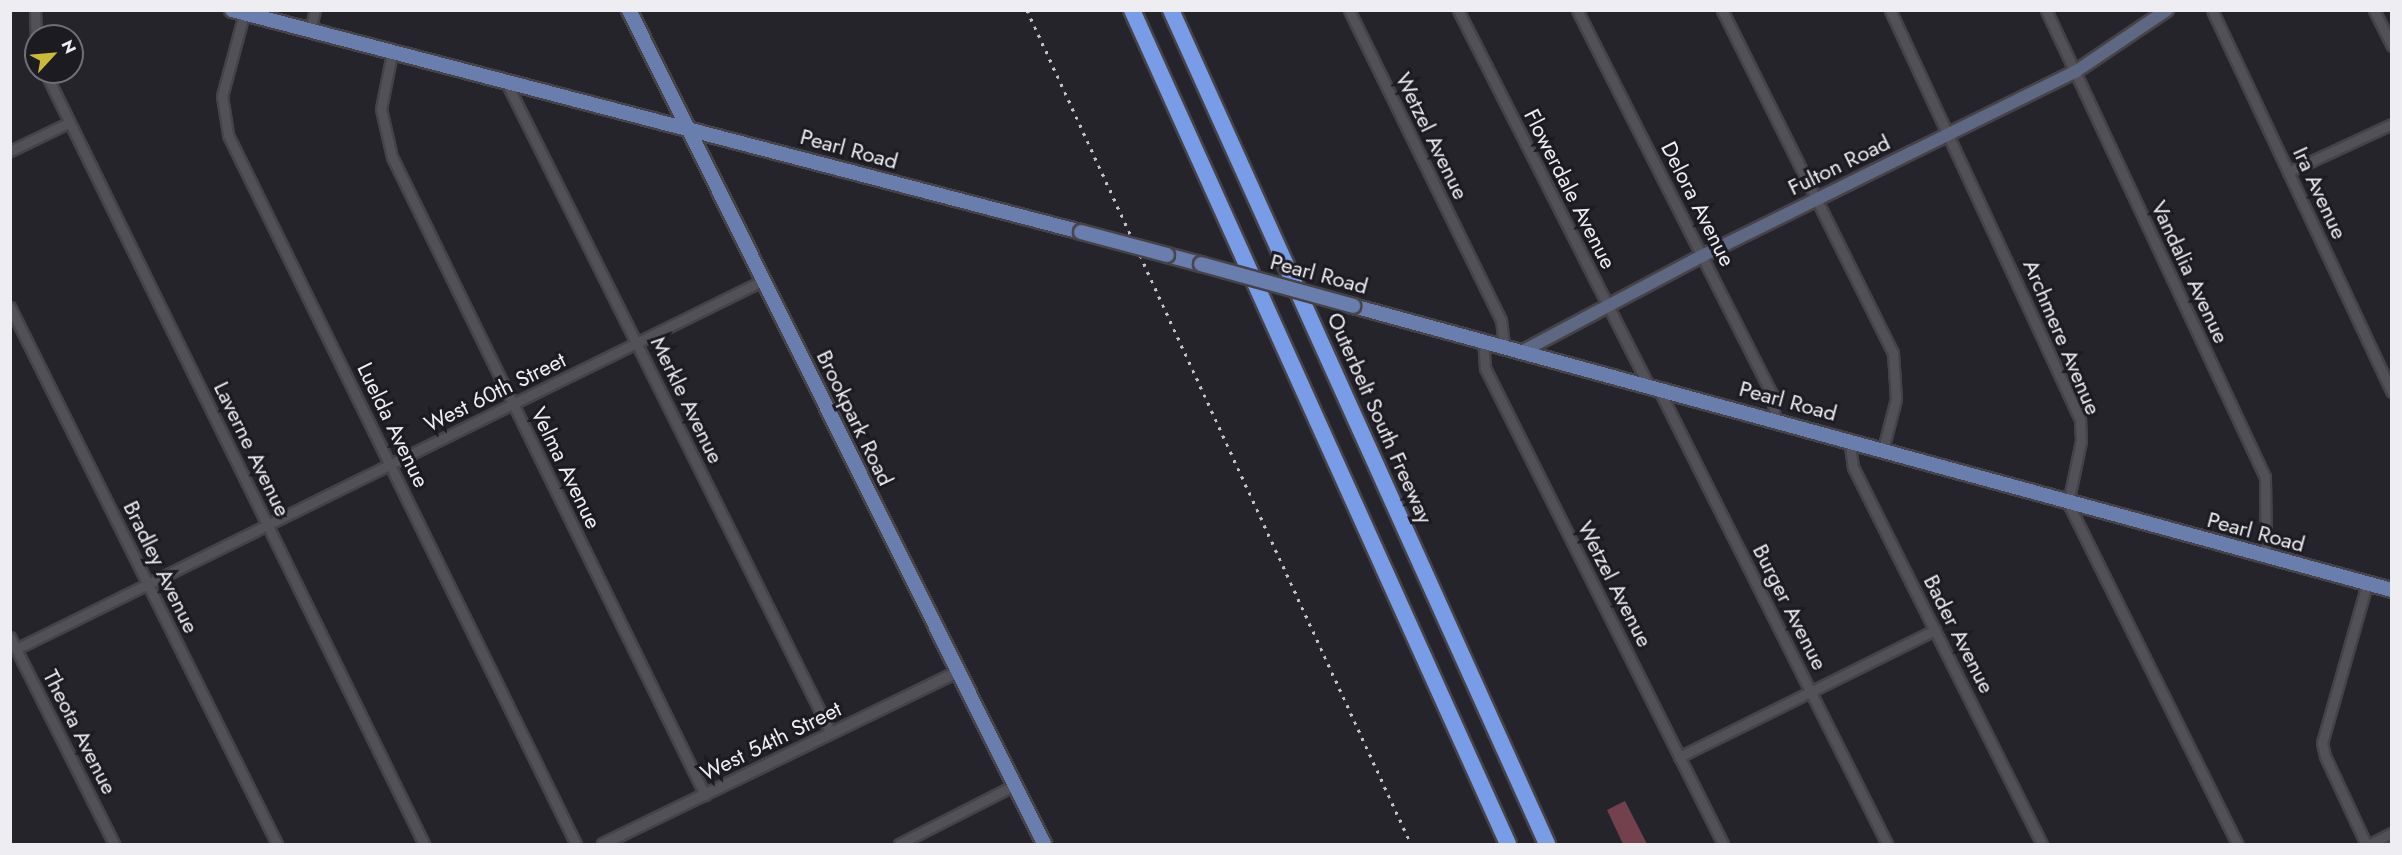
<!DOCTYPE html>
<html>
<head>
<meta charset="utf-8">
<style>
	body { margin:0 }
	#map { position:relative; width:2402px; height:855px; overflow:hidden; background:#26242b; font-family:Jost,sans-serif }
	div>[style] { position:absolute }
	.forest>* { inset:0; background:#73404e }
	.roads { filter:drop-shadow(2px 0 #454348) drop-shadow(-2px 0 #454348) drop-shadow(0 2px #454348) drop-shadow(0 -2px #454348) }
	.minor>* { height:9px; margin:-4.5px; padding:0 4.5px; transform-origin:4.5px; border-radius:4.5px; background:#535158 }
	.tertiary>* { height:10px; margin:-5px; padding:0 5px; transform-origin:5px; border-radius:5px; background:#535158 }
	.secondary>* { height:12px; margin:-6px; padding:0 6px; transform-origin:6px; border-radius:6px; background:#5e6882 }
	.primary>* { height:14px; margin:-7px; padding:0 7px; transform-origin:7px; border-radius:7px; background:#697ead }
	.motorway>* { height:16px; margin:-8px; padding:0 8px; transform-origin:8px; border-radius:8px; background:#789ce5 }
	.rail>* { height:3px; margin-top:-1.5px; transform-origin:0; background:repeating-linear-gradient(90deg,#c5c4c8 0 3px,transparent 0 9px) }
	.bridges { filter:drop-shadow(2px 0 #454348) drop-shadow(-2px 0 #454348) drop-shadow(0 2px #454348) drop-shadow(0 -2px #454348) }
	.primary-bridge>* { height:14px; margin:-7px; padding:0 7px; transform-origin:7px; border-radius:7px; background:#697ead }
	span { translate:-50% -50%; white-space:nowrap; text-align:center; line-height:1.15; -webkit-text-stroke:6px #1c1b21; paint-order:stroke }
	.street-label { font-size:22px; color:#eeedf1 }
	.frame { position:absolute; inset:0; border:12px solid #eeedf1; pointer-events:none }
	.north { position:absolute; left:24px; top:24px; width:60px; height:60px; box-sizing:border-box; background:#1c1b21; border:2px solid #706f74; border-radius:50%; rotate:64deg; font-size:16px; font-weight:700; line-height:24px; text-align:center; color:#eeedf1 }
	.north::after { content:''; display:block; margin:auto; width:21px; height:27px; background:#caba39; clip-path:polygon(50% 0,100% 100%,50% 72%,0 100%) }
</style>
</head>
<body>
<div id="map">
	<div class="forest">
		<i style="clip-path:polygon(1625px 801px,1647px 844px,1623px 844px,1607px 810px)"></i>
	</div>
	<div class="roads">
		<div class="minor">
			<i style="left:35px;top:10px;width:32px;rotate:88deg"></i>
			<i style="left:1349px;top:10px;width:345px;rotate:63.9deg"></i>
			<i style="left:1501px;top:320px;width:24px;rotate:83deg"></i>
			<i style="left:1458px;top:10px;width:420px;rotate:63.1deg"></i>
			<i style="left:1577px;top:10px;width:431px;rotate:63.1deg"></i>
			<i style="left:1772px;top:394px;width:25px;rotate:83deg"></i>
			<i style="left:1722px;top:10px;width:383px;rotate:63.5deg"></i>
			<i style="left:1893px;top:353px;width:46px;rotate:86.3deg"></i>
			<i style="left:1896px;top:399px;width:52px;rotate:104.6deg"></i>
			<i style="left:1890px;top:10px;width:452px;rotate:65.1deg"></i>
			<i style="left:2080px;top:420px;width:21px;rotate:87deg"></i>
			<i style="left:2081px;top:441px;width:63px;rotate:101.8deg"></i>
			<i style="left:2068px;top:503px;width:381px;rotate:63.6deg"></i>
			<i style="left:2046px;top:10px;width:516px;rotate:64.88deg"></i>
			<i style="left:2265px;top:477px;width:80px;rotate:89.3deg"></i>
			<i style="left:2212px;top:10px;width:422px;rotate:64.8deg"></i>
			<i style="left:2374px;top:10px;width:40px;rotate:63.4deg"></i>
			<i style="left:244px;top:14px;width:85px;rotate:105deg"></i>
			<i style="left:222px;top:96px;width:39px;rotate:81deg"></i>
			<i style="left:228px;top:135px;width:790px;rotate:63.86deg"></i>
			<i style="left:310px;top:30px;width:21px;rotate:-76deg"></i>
			<i style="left:392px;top:53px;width:57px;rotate:101.1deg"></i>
			<i style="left:381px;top:109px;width:49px;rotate:77.1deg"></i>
			<i style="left:392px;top:157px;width:711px;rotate:63.87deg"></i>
			<i style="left:45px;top:72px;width:860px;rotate:63.85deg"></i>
			<i style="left:507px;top:84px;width:725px;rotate:63.47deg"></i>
			<i style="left:10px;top:151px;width:64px;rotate:-25.8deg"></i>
			<i style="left:2288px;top:172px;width:115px;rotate:-24.8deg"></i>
			<i style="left:10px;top:307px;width:600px;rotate:63.56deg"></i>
			<i style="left:1483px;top:339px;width:29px;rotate:86deg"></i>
			<i style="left:1485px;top:368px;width:532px;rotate:63.43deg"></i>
			<i style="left:1658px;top:388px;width:510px;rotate:63.33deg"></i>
			<i style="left:1849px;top:439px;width:28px;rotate:82deg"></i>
			<i style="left:1853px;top:467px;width:422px;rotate:63.4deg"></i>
			<i style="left:10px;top:637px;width:232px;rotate:63.3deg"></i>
			<i style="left:16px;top:649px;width:834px;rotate:-26.26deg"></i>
			<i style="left:1679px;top:757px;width:286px;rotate:-26.4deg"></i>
			<i style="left:899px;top:844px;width:130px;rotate:-27deg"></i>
			<i style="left:2366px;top:844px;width:97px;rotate:-115deg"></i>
			<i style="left:2325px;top:756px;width:13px;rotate:-103deg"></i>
			<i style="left:2322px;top:743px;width:165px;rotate:-74.2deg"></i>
			<i style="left:2370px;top:844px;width:25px;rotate:-27deg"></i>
		</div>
		<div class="tertiary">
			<i style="left:603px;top:844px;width:394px;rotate:-25.9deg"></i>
		</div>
		<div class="secondary">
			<i style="left:1525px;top:350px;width:200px;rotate:-28deg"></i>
			<i style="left:1702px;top:256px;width:416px;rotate:-26.3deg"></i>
			<i style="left:2075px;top:72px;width:111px;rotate:-34deg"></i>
		</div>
		<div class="primary">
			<i style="left:232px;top:10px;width:878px;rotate:14.65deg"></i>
			<i style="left:629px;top:10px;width:932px;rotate:63.54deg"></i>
			<i style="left:1167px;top:255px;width:35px;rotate:15deg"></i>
			<i style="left:1353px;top:306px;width:1077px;rotate:15.29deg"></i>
		</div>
		<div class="motorway">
			<i style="left:1132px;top:10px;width:915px;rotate:65.73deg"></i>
			<i style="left:1171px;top:10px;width:915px;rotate:65.73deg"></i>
		</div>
	</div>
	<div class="rail">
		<i style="left:1027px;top:10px;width:918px;rotate:65.28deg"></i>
	</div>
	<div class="bridges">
		<div class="primary-bridge">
			<i style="left:1081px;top:232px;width:89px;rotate:15deg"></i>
			<i style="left:1201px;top:264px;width:158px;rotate:15.4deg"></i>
		</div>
	</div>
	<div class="street-label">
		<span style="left:1432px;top:136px;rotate:64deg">Wetzel Avenue</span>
		<span style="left:849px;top:149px;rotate:15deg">Pearl Road</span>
		<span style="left:1839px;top:165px;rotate:-26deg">Fulton Road</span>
		<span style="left:1570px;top:189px;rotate:63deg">Flowerdale Avenue</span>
		<span style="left:2320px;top:193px;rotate:65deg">Ira Avenue</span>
		<span style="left:1698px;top:204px;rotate:63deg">Delora Avenue</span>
		<span style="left:2190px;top:272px;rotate:65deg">Vandalia Avenue</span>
		<span style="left:1319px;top:274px;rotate:15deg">Pearl Road</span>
		<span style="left:2062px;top:337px;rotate:67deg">Archmere Avenue</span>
		<span style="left:495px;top:392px;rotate:-26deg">West 60th Street</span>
		<span style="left:687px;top:400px;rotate:64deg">Merkle Avenue</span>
		<span style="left:1788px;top:401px;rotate:15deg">Pearl Road</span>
		<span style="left:855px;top:418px;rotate:64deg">Brookpark Road</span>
		<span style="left:1380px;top:418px;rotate:66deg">Outerbelt South Freeway</span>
		<span style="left:393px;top:425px;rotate:64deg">Luelda Avenue</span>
		<span style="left:252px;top:449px;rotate:64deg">Laverne Avenue</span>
		<span style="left:566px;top:468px;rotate:64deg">Velma Avenue</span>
		<span style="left:2256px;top:532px;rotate:15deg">Pearl Road</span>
		<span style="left:161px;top:567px;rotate:64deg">Bradley Avenue</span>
		<span style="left:1615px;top:584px;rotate:63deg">Wetzel Avenue</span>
		<span style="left:1790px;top:607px;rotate:63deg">Burger Avenue</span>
		<span style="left:1959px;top:634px;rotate:63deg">Bader Avenue</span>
		<span style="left:80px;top:732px;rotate:63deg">Theota Avenue</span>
		<span style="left:771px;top:741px;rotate:-26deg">West 54th Street</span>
	</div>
	<div class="frame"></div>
	<div class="north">N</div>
</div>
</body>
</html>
